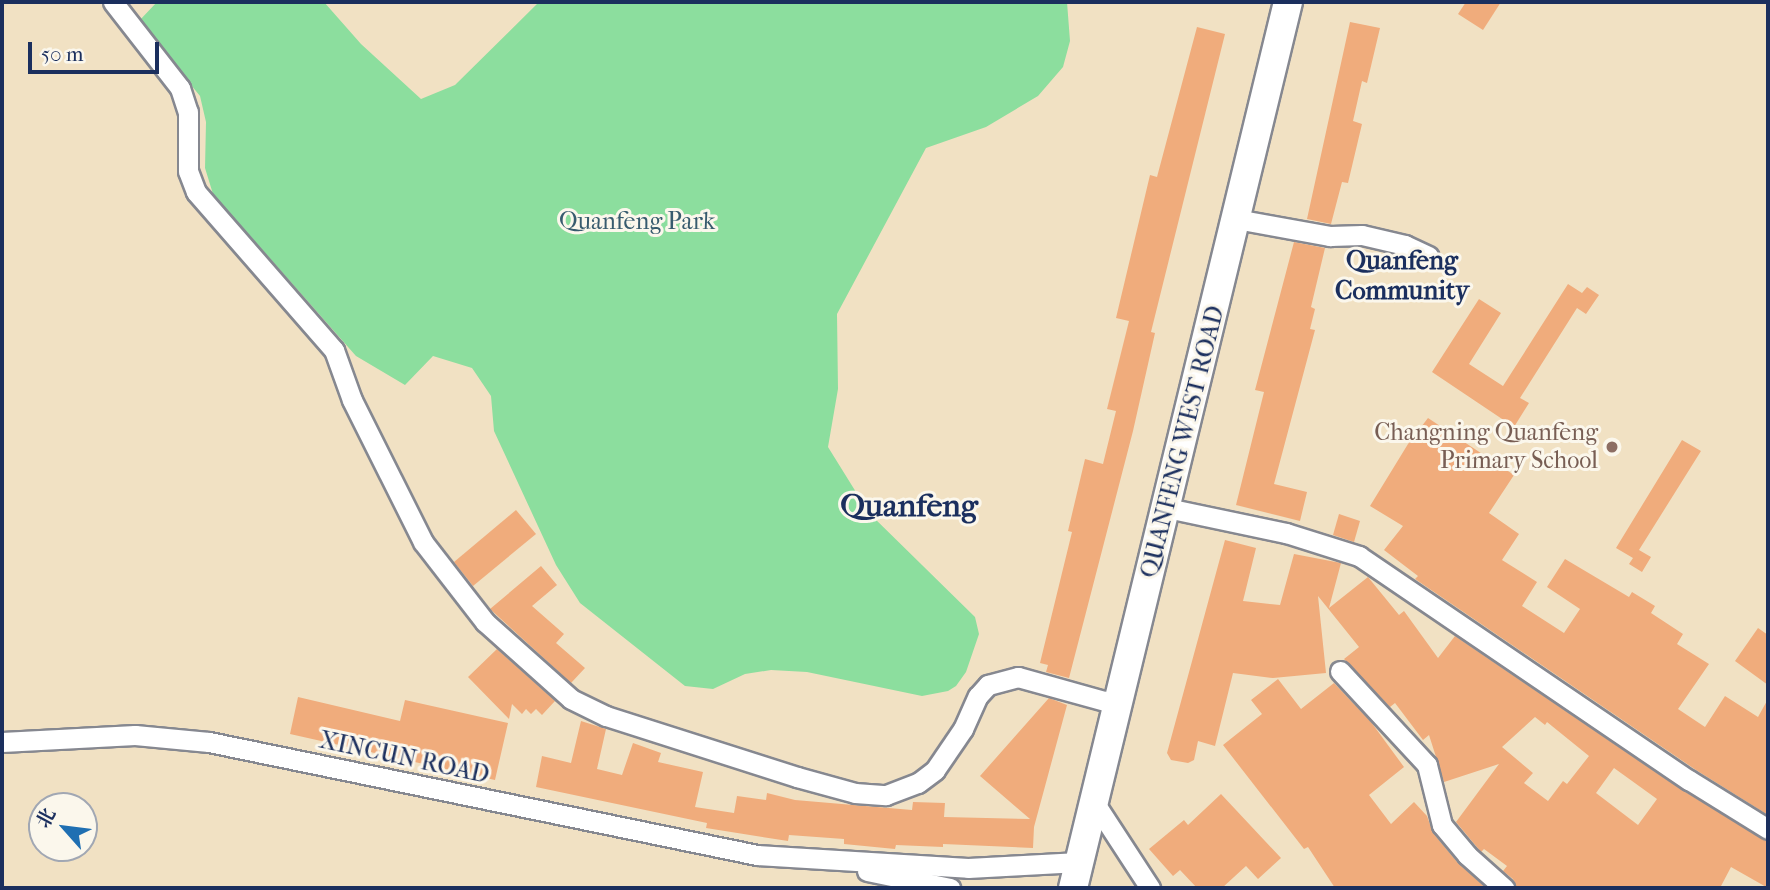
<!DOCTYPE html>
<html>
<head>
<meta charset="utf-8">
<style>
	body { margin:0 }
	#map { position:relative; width:1770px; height:890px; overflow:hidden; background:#f1e1c3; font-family:"IM FELL French Canon","Noto Serif SC",serif }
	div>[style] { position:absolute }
	.green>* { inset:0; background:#8cde9e }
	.building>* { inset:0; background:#f0ac7c }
	.roads { filter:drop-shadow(2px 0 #868890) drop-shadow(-2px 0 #868890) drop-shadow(0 2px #868890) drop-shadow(0 -2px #868890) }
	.minor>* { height:19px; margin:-9.5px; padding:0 9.5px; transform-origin:9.5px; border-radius:9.5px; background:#fff }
	.highway>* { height:28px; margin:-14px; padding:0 14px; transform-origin:14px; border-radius:14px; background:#fff }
	.dots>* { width:19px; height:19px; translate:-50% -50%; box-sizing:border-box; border:4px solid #fbf7ec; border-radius:50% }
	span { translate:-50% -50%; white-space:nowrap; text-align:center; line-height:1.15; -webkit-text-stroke:6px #fbf7ec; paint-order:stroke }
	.park-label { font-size:24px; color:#375b6e }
	.education-label { font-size:24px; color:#785e54 }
	.right { translate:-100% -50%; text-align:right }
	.street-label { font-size:24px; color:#1b2f5e }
	.neighbourhood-label { font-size:26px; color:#1b2f5e; font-weight:700 }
	.district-label { font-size:32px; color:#1b2f5e; font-weight:700 }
	.frame { position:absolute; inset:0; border:4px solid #1b2f5e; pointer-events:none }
	.north { position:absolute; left:28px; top:792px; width:70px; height:70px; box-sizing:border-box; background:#fbf7ec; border:2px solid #a1a7b3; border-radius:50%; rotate:298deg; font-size:19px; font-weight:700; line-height:28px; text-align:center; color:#1b2f5e }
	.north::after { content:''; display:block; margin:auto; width:24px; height:32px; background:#1f6fb2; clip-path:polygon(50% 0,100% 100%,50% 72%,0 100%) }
	.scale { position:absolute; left:28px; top:42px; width:131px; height:32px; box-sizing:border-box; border:4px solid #1b2f5e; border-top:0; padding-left:9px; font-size:21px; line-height:24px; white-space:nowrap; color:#1b2f5e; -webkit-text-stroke:5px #fbf7ec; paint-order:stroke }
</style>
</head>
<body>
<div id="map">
	<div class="green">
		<i style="clip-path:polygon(157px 2px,324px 2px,361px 44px,421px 99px,455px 85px,539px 2px,1067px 2px,1070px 41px,1063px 67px,1038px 96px,986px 127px,926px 148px,837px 314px,838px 389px,828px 447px,869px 513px,975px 617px,979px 634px,966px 672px,956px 686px,948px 691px,922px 696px,807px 672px,771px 670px,745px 674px,713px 689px,685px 686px,580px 603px,556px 565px,494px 431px,491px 396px,472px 368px,433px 356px,405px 385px,356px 356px,213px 194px,205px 168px,206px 122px,200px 96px,139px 21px)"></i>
	</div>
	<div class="building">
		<i style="clip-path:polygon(1466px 2px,1501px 2px,1483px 30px,1458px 14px)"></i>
		<i style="clip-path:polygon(1350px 22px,1380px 28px,1367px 83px,1362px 81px,1353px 121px,1362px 124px,1348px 183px,1342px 182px,1331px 224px,1307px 219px)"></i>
		<i style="clip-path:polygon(1197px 27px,1225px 34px,1151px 332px,1155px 333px,1133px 431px,1069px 678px,1046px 672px,1048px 665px,1040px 663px,1072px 532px,1068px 531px,1085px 459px,1103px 464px,1116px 411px,1107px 409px,1129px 321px,1116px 318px,1150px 175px,1157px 177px)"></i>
		<i style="clip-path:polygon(1294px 242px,1325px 248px,1311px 307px,1315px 309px,1310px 329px,1315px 330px,1274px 484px,1307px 492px,1300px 521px,1236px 505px,1264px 392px,1255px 390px)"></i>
		<i style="clip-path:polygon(1568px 284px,1582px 293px,1587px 287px,1599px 295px,1586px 314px,1577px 308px,1520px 398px,1529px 403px,1514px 427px,1432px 372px,1479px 299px,1501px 313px,1469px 364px,1503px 386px)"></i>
		<i style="clip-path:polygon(1428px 418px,1514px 475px,1489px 513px,1519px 534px,1502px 560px,1537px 582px,1522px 606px,1564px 633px,1580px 609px,1547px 587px,1565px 559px,1629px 597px,1632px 592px,1655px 606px,1651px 613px,1683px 634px,1677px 644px,1709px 664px,1678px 709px,1705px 727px,1725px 696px,1758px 717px,1768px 699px,1768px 815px,1696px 770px,1415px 579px,1418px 576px,1384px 550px,1403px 526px,1370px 506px,1408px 444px)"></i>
		<i style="clip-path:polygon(1682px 440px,1701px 451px,1639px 550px,1651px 557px,1642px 572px,1629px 564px,1633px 558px,1616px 548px)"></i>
		<i style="clip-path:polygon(516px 510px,536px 534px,473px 586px,454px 562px)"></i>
		<i style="clip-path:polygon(1339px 514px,1360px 521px,1354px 542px,1333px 535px)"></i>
		<i style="clip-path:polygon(evenodd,1225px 540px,1256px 548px,1243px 601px,1280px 605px,1294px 554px,1341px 563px,1329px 608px,1368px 577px,1399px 615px,1404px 611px,1438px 658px,1455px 636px,1682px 790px,1768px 841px,1768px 888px,1731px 867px,1720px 888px,1516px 888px,1513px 879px,1503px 871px,1507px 866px,1484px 849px,1481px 852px,1456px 822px,1499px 764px,1444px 782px,1429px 735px,1423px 740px,1395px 703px,1390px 707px,1344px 659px,1359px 647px,1318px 596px,1326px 673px,1273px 678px,1233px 673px,1215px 746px,1198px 741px,1194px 760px,1188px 763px,1171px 760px,1167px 753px,1225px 540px,1535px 717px,1545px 725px,1547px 722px,1589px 756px,1567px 784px,1563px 781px,1548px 801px,1524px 783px,1533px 773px,1502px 747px,1535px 717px,1225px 540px,1614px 768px,1657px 799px,1638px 825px,1596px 793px,1614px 768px)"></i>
		<i style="clip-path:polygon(541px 566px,557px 585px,532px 606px,564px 634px,556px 643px,585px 668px,571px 683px,490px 609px)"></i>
		<i style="clip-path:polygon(1758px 628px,1768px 635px,1768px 685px,1735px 661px)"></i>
		<i style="clip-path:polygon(497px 649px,555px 701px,542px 715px,536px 709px,531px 714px,526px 709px,522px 714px,512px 704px,509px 719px,468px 677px)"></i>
		<i style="clip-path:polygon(1278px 679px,1301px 709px,1334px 683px,1371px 722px,1404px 767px,1369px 795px,1391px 824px,1414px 802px,1427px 816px,1433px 833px,1458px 863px,1486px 888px,1335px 888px,1308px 847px,1304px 849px,1223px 745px,1262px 714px,1251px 700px)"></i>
		<i style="clip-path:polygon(298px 697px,400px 721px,405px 700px,508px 723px,495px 780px,290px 734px)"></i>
		<i style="clip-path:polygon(1049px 698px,1067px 705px,1034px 827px,1033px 848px,943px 844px,943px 847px,896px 845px,895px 849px,844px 844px,844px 839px,789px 835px,788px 841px,706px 828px,707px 823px,536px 787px,542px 756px,571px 763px,581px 721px,606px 729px,597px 769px,622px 775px,633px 743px,661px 753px,658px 762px,703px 772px,695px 807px,734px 813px,737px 796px,766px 800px,767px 793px,795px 800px,912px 810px,913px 802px,945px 803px,944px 817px,1030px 819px,980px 776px)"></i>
		<i style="clip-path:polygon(1221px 794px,1281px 858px,1258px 879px,1246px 866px,1222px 888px,1197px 888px,1180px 870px,1173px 876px,1149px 849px,1184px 820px,1188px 825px)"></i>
	</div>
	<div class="roads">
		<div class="minor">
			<i style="left:113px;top:2px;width:109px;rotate:52.1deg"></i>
			<i style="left:180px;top:88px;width:25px;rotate:72deg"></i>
			<i style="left:188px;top:112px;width:59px;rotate:90deg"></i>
			<i style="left:188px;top:171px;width:22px;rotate:69deg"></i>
			<i style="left:196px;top:192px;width:210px;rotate:48.9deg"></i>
			<i style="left:334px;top:350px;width:53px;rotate:70.2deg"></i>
			<i style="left:352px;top:400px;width:159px;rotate:63.4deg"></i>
			<i style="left:423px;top:542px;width:101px;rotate:52.2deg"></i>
			<i style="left:485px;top:622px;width:115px;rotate:41.8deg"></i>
			<i style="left:571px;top:699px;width:39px;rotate:26deg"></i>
			<i style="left:606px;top:716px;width:201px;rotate:17.7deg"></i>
			<i style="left:797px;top:777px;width:60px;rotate:15.4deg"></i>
			<i style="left:855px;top:793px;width:31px;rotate:4deg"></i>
			<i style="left:886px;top:795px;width:34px;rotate:-21deg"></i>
			<i style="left:918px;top:783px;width:21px;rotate:-37deg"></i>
			<i style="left:935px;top:770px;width:50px;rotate:-55.7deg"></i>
			<i style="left:963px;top:729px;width:36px;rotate:-66deg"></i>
			<i style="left:978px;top:696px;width:15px;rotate:-48deg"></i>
			<i style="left:988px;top:685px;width:31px;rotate:-15deg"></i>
			<i style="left:1018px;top:677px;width:105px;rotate:15.5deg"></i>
			<i style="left:1236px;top:219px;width:96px;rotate:10.3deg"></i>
			<i style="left:1330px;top:236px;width:32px;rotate:-2deg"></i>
			<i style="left:1362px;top:235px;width:44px;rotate:13.1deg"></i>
			<i style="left:1405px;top:245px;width:26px;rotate:25deg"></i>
			<i style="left:1167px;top:508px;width:122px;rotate:11.9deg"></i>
			<i style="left:1286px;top:533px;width:77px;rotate:17.5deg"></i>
			<i style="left:1359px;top:556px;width:399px;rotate:34.2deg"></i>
			<i style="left:1689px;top:780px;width:93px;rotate:31.8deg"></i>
			<i style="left:1340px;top:671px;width:128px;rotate:47.2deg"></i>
			<i style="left:1427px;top:765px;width:62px;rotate:76deg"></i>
			<i style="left:1442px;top:825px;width:39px;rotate:50deg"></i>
			<i style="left:1467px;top:855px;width:50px;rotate:41.7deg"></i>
			<i style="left:2px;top:742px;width:133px;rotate:-3deg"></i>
			<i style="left:135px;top:735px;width:74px;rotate:5.4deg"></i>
			<i style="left:209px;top:742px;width:560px;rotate:11.65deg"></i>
			<i style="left:757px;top:855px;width:211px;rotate:3.5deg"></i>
			<i style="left:968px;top:868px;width:111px;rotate:-3.1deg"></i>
			<i style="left:1094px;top:802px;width:103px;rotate:56.9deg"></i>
			<i style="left:867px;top:871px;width:85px;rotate:11.6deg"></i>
		</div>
		<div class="highway">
			<i style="left:1073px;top:888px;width:912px;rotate:-76.36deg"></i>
		</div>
	</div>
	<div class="dots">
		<i style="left:1612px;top:447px;background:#8d6e63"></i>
	</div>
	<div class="park-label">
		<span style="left:637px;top:222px">Quanfeng Park</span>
	</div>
	<div class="education-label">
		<span class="right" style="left:1598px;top:447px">Changning Quanfeng<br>Primary School</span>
	</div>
	<div class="street-label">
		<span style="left:1183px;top:442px;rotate:-76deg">QUANFENG WEST ROAD</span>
		<span style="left:404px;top:758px;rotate:12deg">XINCUN ROAD</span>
	</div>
	<div class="neighbourhood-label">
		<span style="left:1402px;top:276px">Quanfeng<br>Community</span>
	</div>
	<div class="district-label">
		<span style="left:909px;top:506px">Quanfeng</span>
	</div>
	<div class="frame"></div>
	<div class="north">北</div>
	<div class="scale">50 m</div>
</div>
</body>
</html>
